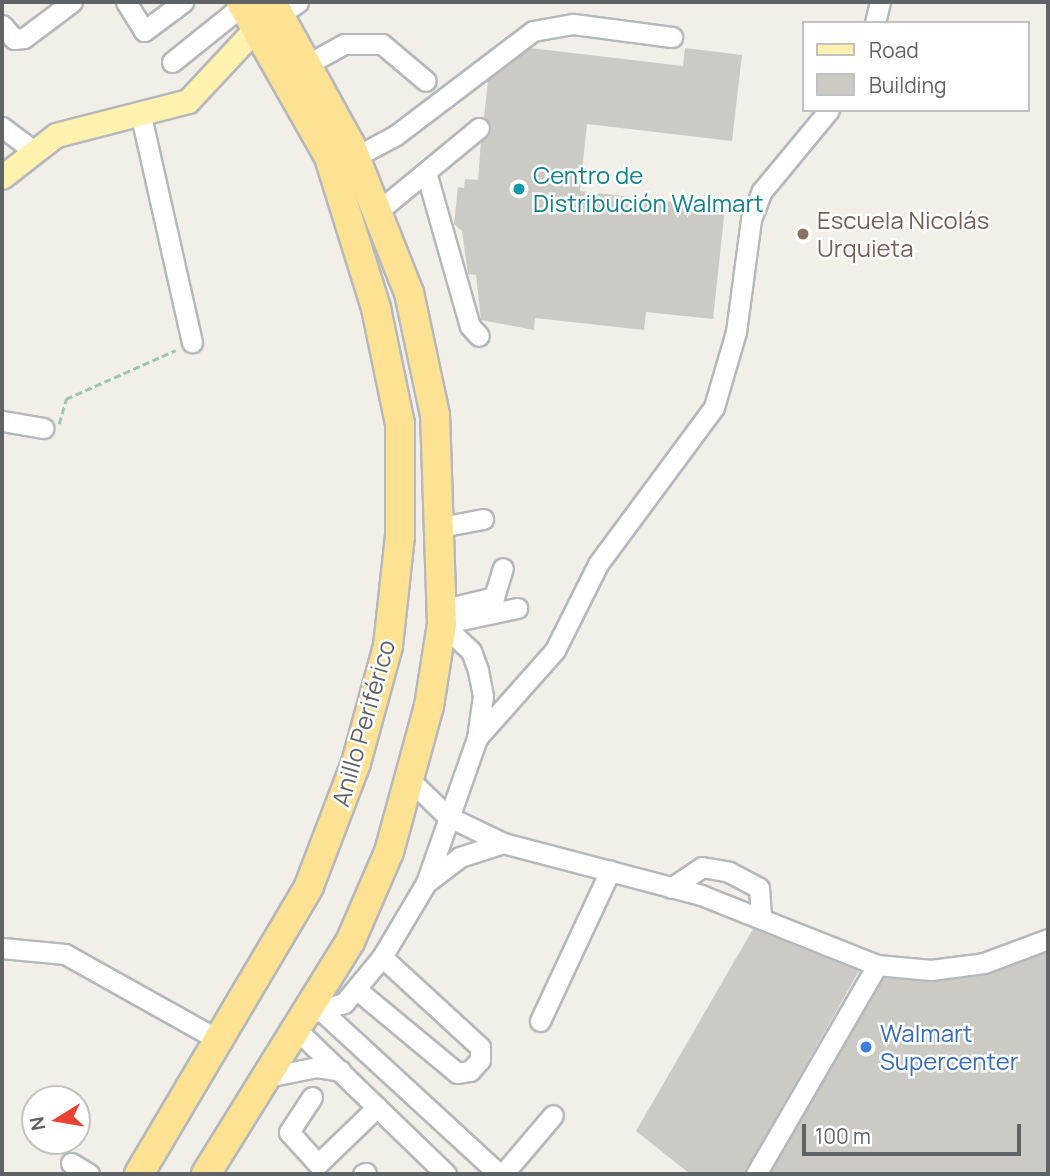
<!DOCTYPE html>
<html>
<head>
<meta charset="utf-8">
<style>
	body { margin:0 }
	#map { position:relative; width:1050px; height:1176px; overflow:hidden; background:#f1efe8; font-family:Manrope,sans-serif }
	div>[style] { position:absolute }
	.building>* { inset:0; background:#cccac5 }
	.path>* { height:2.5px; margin-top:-1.25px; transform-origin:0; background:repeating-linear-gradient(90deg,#9cc7a9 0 7px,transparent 0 10.5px) }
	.roads { filter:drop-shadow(2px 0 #b5b8bc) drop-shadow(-2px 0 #b5b8bc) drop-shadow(0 2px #b5b8bc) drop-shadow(0 -2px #b5b8bc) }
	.minor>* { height:19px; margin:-9.5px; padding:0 9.5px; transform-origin:9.5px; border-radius:9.5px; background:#fff }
	.major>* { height:23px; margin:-11.5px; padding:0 11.5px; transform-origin:11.5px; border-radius:11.5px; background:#fff2af }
	.highway>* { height:28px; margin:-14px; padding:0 14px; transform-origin:14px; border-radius:14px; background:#fde293 }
	.dots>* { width:19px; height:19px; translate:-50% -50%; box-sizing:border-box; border:4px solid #fff; border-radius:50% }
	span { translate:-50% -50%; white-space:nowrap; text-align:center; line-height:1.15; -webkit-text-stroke:5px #fff; paint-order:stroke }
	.culture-label { font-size:24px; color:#0d838f }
	.left { translate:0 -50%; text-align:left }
	.education-label { font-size:24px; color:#785e54 }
	.street-label { font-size:24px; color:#5f6368 }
	.shop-label { font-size:24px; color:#366cbe }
	.frame { position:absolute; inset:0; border:4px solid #5f6368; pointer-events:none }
	.legend { position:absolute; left:802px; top:21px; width:228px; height:91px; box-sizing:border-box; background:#fff; border:2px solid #bfc1c3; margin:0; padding:9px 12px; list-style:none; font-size:21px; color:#5f6368 }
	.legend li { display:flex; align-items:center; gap:14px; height:35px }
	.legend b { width:35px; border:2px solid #bfc1c3 }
	.north { position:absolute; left:21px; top:1085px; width:70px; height:70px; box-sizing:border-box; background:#fff; border:2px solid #bfc1c3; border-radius:50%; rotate:259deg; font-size:19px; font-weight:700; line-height:28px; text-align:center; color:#5f6368 }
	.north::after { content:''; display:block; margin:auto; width:24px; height:32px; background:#ea4335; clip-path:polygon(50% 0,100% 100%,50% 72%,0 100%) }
	.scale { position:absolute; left:802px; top:1124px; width:219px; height:32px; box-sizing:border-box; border:4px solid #5f6368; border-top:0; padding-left:9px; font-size:21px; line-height:24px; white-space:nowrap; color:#5f6368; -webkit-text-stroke:5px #fff; paint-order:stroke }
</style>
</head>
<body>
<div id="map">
	<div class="building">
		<i style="clip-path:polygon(530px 48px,683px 66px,685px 48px,742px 55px,732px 141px,587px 124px,580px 191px,725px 208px,713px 319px,646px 312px,644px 330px,535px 318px,534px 330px,481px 320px,476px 275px,468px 274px,462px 231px,454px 224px,458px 187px,464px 188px,465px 179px,478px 180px,481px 142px,491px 132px,484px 117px,488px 81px)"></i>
		<i style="clip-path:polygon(753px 929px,859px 971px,744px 1174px,690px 1174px,636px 1131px)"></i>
		<i style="clip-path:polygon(1048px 952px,1048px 1174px,770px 1174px,884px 978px,932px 982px,986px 975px)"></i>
	</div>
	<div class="path">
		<i style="left:59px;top:424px;width:26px;rotate:-74deg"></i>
		<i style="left:66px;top:399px;width:120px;rotate:-24deg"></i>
	</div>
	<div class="roads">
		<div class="minor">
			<i style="left:126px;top:2px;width:34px;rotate:58deg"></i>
			<i style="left:144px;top:31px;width:49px;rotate:-36.6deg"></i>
			<i style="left:279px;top:15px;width:23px;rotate:-34deg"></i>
			<i style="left:875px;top:23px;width:22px;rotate:-77deg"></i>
			<i style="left:2px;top:25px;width:18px;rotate:49deg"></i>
			<i style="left:14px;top:39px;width:10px;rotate:-6deg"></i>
			<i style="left:24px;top:38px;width:60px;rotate:-36.9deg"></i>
			<i style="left:172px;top:62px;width:91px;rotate:-38.8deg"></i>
			<i style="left:306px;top:65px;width:43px;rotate:-28.9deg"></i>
			<i style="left:344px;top:44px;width:38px"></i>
			<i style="left:382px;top:44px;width:57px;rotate:40.1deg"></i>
			<i style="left:141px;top:116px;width:232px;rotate:77.3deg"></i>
			<i style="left:2px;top:127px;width:36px;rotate:37deg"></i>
			<i style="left:355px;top:157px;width:47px;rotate:-28.2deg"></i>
			<i style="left:396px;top:135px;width:172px;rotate:-37.2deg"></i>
			<i style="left:533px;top:31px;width:41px;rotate:-9.9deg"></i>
			<i style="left:573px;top:24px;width:100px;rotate:7.5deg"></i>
			<i style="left:426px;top:172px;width:160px;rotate:74.1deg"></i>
			<i style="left:470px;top:326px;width:13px;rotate:48deg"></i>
			<i style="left:377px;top:212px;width:132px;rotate:-39.5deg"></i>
			<i style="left:2px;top:421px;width:42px;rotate:9.7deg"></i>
			<i style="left:440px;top:527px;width:44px;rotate:-10.5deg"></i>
			<i style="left:441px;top:610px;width:55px;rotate:-13.8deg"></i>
			<i style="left:494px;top:597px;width:30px;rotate:-73deg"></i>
			<i style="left:442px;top:624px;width:77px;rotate:-12deg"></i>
			<i style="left:477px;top:738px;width:118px;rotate:-48.4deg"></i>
			<i style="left:555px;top:650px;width:96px;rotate:-63.4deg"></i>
			<i style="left:598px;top:564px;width:195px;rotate:-53.5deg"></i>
			<i style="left:714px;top:407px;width:78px;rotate:-73.7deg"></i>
			<i style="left:736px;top:332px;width:114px;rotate:-82.4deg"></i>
			<i style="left:751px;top:219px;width:30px;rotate:-69deg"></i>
			<i style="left:762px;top:191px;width:105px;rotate:-50.4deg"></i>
			<i style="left:410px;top:780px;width:52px;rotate:44.2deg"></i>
			<i style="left:447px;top:816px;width:62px;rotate:25.7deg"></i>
			<i style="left:503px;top:843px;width:205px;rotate:14.7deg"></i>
			<i style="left:701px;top:895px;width:189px;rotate:21.7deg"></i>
			<i style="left:877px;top:965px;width:54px;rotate:5.3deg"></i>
			<i style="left:931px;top:970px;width:53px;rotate:-7.5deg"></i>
			<i style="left:984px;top:963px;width:68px;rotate:-20.6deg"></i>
			<i style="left:426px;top:883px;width:43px;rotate:-37.4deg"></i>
			<i style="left:460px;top:857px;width:45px;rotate:-18deg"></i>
			<i style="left:671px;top:888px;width:37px;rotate:-34deg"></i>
			<i style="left:702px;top:867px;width:27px;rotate:10deg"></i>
			<i style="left:729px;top:872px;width:34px;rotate:28deg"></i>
			<i style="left:759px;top:888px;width:28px;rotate:86deg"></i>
			<i style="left:2px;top:948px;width:63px;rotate:5.4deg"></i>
			<i style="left:65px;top:954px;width:176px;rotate:29.2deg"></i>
			<i style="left:356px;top:989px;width:131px;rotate:39.7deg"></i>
			<i style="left:457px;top:1073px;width:13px;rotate:-9deg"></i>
			<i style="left:470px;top:1071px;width:15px;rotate:-48deg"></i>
			<i style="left:480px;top:1060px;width:13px;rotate:-90deg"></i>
			<i style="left:480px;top:1047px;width:133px;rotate:-137.4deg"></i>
			<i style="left:308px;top:1014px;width:38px;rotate:-17deg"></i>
			<i style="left:344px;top:1003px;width:60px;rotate:-50.4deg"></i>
			<i style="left:382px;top:957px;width:86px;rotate:-59.3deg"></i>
			<i style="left:426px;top:883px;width:154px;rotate:-70.6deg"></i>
			<i style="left:477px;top:738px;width:42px;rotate:-81.9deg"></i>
			<i style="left:483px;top:696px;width:26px;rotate:-101deg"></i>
			<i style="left:478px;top:670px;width:20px;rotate:-110deg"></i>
			<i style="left:471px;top:651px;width:40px;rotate:-137deg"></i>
			<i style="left:325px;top:1014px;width:236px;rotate:42.6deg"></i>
			<i style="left:540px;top:1021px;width:166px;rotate:-65deg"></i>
			<i style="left:297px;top:1030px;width:207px;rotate:44deg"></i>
			<i style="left:267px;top:1077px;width:51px;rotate:-11.3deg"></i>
			<i style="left:317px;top:1067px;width:24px;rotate:9deg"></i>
			<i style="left:312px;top:1097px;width:42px;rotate:123.3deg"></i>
			<i style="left:289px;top:1132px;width:43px;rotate:47.8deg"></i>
			<i style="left:318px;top:1164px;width:82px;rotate:-44deg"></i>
			<i style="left:71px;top:1163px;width:21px;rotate:31deg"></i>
			<i style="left:363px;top:1174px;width:3px;rotate:-18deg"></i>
			<i style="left:503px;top:1174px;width:77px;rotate:-49.7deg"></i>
			<i style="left:756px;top:1174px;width:241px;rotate:-59.9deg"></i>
		</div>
		<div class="major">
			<i style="left:2px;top:177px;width:68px;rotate:-37.9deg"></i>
			<i style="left:56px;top:135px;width:136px;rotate:-14.4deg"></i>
			<i style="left:188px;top:101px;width:101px;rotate:-47deg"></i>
		</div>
		<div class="highway">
			<i style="left:139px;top:1174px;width:334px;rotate:-59.4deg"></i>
			<i style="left:309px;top:886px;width:132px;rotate:-69.1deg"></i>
			<i style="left:356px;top:763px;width:121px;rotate:-74.7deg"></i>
			<i style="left:388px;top:646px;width:111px;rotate:-83.8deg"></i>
			<i style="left:400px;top:536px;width:112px;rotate:-90deg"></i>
			<i style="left:400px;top:424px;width:118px;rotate:-101.7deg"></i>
			<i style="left:376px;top:308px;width:158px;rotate:-107.3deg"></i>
			<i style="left:329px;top:157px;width:178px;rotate:-119.6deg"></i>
			<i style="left:206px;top:1174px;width:273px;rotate:-58.2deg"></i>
			<i style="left:350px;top:942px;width:98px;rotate:-66.6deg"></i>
			<i style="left:389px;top:852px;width:151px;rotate:-74.7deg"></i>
			<i style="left:429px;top:706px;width:83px;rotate:-81deg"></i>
			<i style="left:442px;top:624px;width:209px;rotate:-91.9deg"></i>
			<i style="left:435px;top:415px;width:125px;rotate:-102deg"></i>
			<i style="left:409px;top:293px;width:160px;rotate:-111.6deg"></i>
			<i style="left:350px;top:144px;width:162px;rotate:-118.8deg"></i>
		</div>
	</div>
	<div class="dots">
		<i style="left:519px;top:189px;background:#0f9aa8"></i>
		<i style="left:803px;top:234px;background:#8d6e63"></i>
		<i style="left:866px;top:1047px;background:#3f7fe0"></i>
	</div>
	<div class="culture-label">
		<span class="left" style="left:533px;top:189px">Centro de<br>Distribución Walmart</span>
	</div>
	<div class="education-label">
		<span class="left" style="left:817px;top:234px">Escuela Nicolás<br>Urquieta</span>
	</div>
	<div class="street-label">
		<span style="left:363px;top:723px;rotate:-74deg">Anillo Periférico</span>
	</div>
	<div class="shop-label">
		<span class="left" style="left:880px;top:1047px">Walmart<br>Supercenter</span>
	</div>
	<div class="frame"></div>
	<ul class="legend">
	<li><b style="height:9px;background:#fff2af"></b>Road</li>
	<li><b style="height:19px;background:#cccac5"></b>Building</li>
	</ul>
	<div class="north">N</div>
	<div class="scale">100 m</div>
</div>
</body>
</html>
